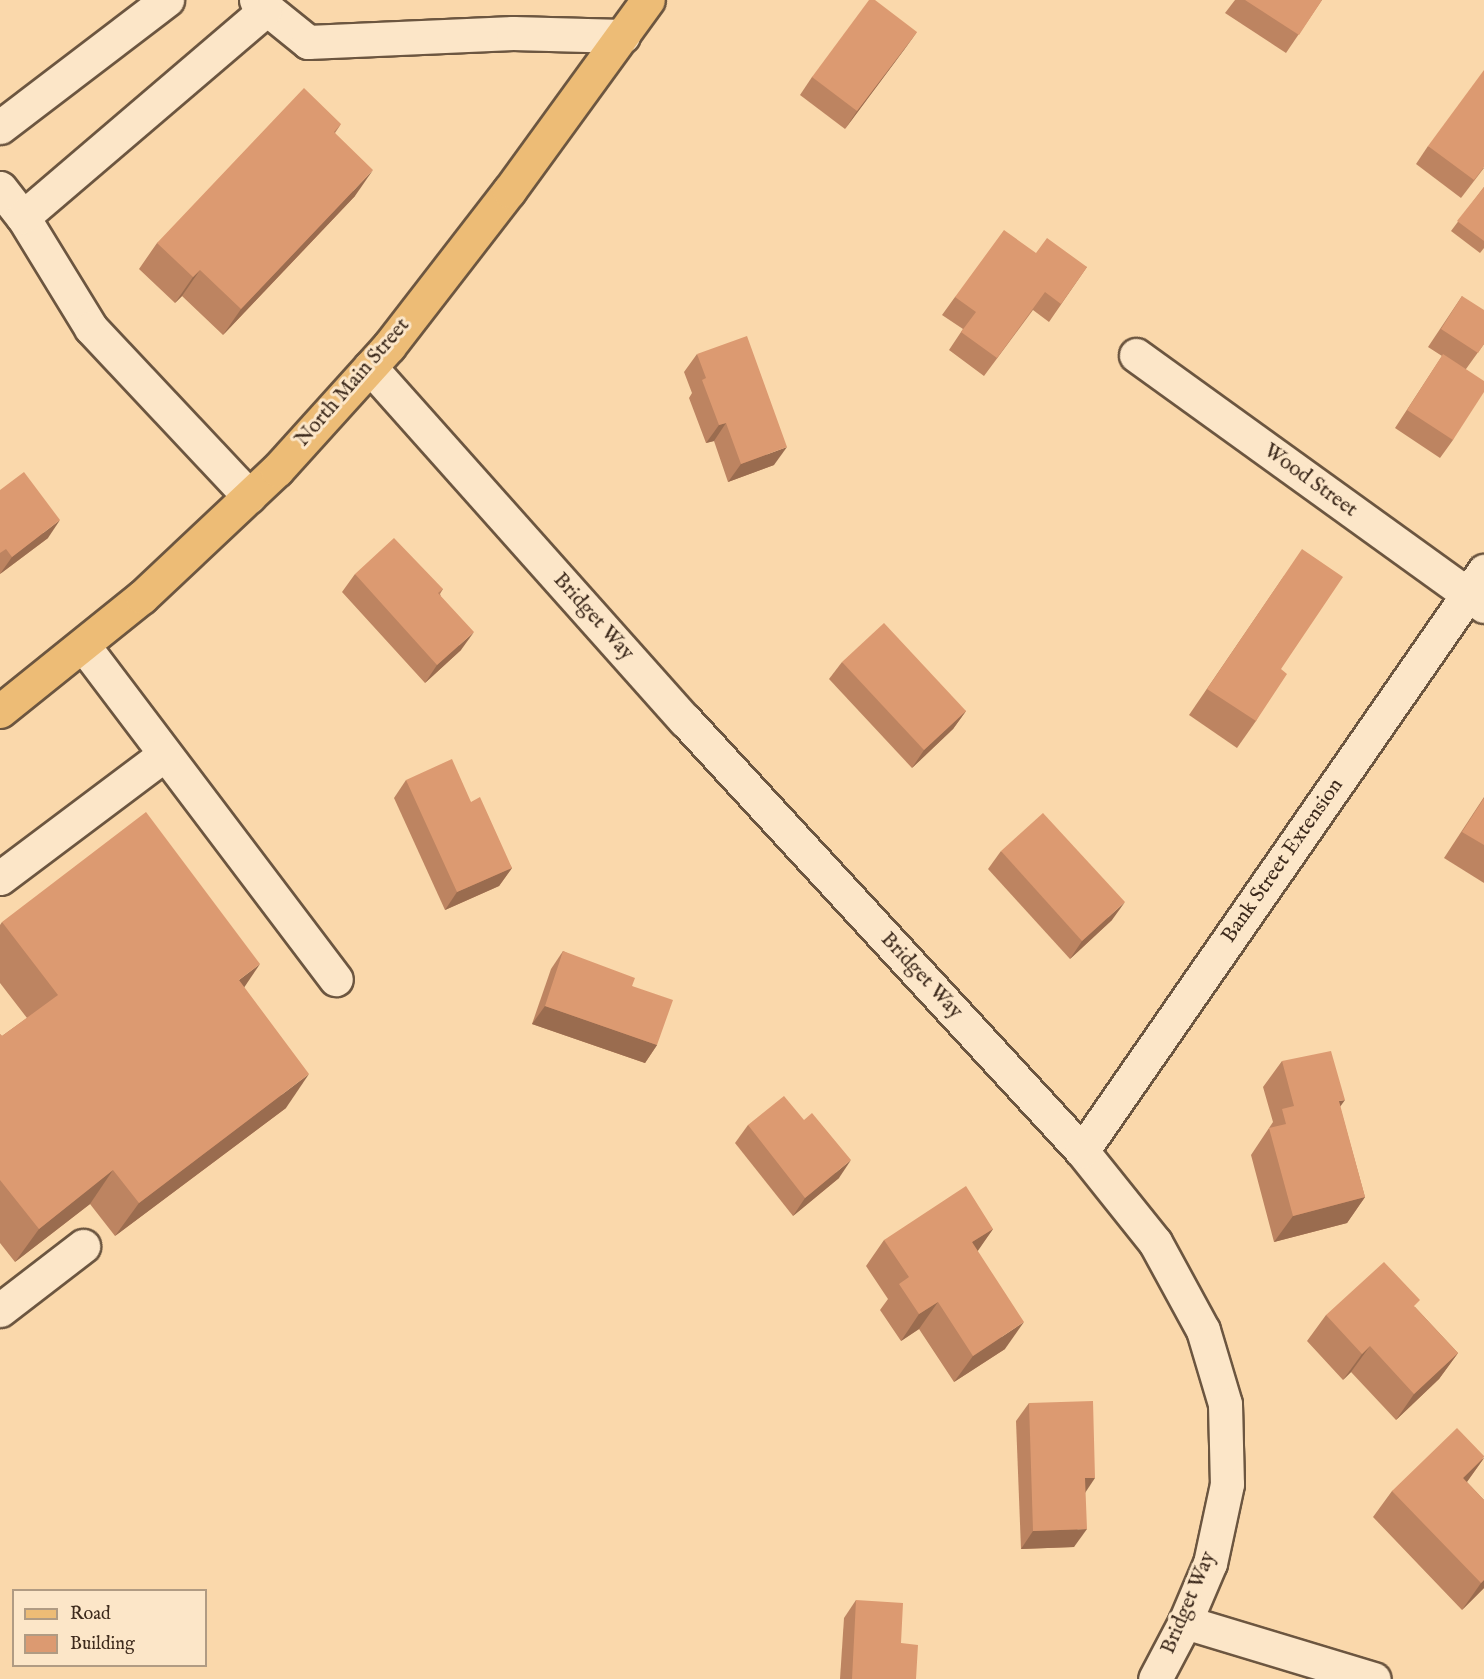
<!DOCTYPE html>
<html>
<head>
<meta charset="utf-8">
<style>
	body { margin:0 }
	#map { position:relative; width:1484px; height:1679px; overflow:hidden; background:#fad8ab; font-family:"IM FELL English",serif }
	div>[style] { position:absolute }
	.roads { filter:drop-shadow(2px 0 #6c5640) drop-shadow(-2px 0 #6c5640) drop-shadow(0 2px #6c5640) drop-shadow(0 -2px #6c5640) }
	.minor>* { height:33px; margin:-16.5px; padding:0 16.5px; transform-origin:16.5px; border-radius:16.5px; background:#fce6c8 }
	.major>* { height:33px; margin:-16.5px; padding:0 16.5px; transform-origin:16.5px; border-radius:16.5px; background:#edbc76 }
	.wall>* { inset:0; background:#bd8461 }
	.shaded-wall>* { inset:0; background:#9a6c4f }
	.building>* { inset:0; background:#dc9a71 }
	span { translate:-50% -50%; white-space:nowrap; text-align:center; line-height:1.15; -webkit-text-stroke:6px #fce6c8; paint-order:stroke }
	.street-label { font-size:21px; color:#3d2a1c }
	.legend { position:absolute; left:12px; top:1589px; width:195px; height:78px; box-sizing:border-box; background:#fce6c8; border:2px solid #b09b83; margin:0; padding:8px 10px; list-style:none; font-size:18px; color:#3d2a1c }
	.legend li { display:flex; align-items:center; gap:12px; height:30px }
	.legend b { width:30px; border:2px solid #b09b83 }
</style>
</head>
<body>
<div id="map">
	<div class="roads">
		<div class="minor">
			<i style="left:256px;top:0;width:67px;rotate:38.9deg"></i>
			<i style="left:308px;top:42px;width:205px;rotate:-2.5deg"></i>
			<i style="left:513px;top:33px;width:110px;rotate:1.6deg"></i>
			<i style="left:0;top:127px;width:210px;rotate:-37.3deg"></i>
			<i style="left:0;top:188px;width:37px;rotate:52deg"></i>
			<i style="left:23px;top:217px;width:130px;rotate:58.5deg"></i>
			<i style="left:91px;top:328px;width:231px;rotate:46.8deg"></i>
			<i style="left:23px;top:217px;width:318px;rotate:-40.5deg"></i>
			<i style="left:1136px;top:355px;width:429px;rotate:35.8deg"></i>
			<i style="left:370px;top:367px;width:473px;rotate:48.3deg"></i>
			<i style="left:685px;top:720px;width:586px;rotate:47.35deg"></i>
			<i style="left:1082px;top:1151px;width:117px;rotate:51.3deg"></i>
			<i style="left:1155px;top:1242px;width:100px;rotate:61.4deg"></i>
			<i style="left:1203px;top:1330px;width:77px;rotate:73.4deg"></i>
			<i style="left:1225px;top:1404px;width:80px;rotate:88.6deg"></i>
			<i style="left:1227px;top:1484px;width:81px;rotate:102.1deg"></i>
			<i style="left:1210px;top:1563px;width:64px;rotate:113deg"></i>
			<i style="left:1185px;top:1622px;width:64px;rotate:117.8deg"></i>
			<i style="left:83px;top:645px;width:419px;rotate:52.9deg"></i>
			<i style="left:0;top:878px;width:206px;rotate:-36.9deg"></i>
			<i style="left:1082px;top:1151px;width:706px;rotate:-55.27deg"></i>
			<i style="left:0;top:1310px;width:105px;rotate:-37.6deg"></i>
			<i style="left:1185px;top:1622px;width:197px;rotate:16.8deg"></i>
		</div>
		<div class="major">
			<i style="left:0;top:711px;width:182px;rotate:-38.8deg"></i>
			<i style="left:142px;top:597px;width:185px;rotate:-43.3deg"></i>
			<i style="left:277px;top:470px;width:167px;rotate:-47.9deg"></i>
			<i style="left:389px;top:346px;width:196px;rotate:-52.3deg"></i>
			<i style="left:509px;top:191px;width:236px;rotate:-54deg"></i>
		</div>
	</div>
	<div class="wall">
		<i style="clip-path:polygon(1235px 0,1322px 0,1286px 53px,1225px 13px)"></i>
		<i style="clip-path:polygon(917px 32px,845px 129px,800px 95px,812px 77px)"></i>
		<i style="clip-path:polygon(341px 124px,335px 133px,355px 196px,223px 335px,182px 296px,175px 303px,139px 269px,157px 243px)"></i>
		<i style="clip-path:polygon(1428px 146px,1484px 168px,1461px 198px,1416px 164px)"></i>
		<i style="clip-path:polygon(1484px 187px,1484px 248px,1480px 253px,1451px 231px)"></i>
		<i style="clip-path:polygon(1036px 253px,1087px 267px,1049px 322px,1033px 310px,984px 376px,949px 350px,963px 329px,942px 315px,955px 297px)"></i>
		<i style="clip-path:polygon(1462px 296px,1484px 344px,1466px 369px,1453px 440px,1440px 458px,1395px 428px,1442px 356px,1428px 347px)"></i>
		<i style="clip-path:polygon(697px 354px,774px 465px,728px 482px,714px 441px,706px 443px,689px 398px,692px 393px,684px 372px)"></i>
		<i style="clip-path:polygon(0 490px,48px 538px,0 574px)"></i>
		<i style="clip-path:polygon(355px 574px,443px 589px,440px 594px,461px 650px,425px 683px,342px 592px)"></i>
		<i style="clip-path:polygon(1284px 576px,1281px 669px,1256px 721px,1237px 748px,1189px 715px)"></i>
		<i style="clip-path:polygon(842px 662px,966px 711px,953px 729px,912px 768px,829px 679px)"></i>
		<i style="clip-path:polygon(406px 780px,471px 802px,512px 868px,499px 886px,445px 910px,394px 798px)"></i>
		<i style="clip-path:polygon(1484px 797px,1484px 883px,1444px 858px)"></i>
		<i style="clip-path:polygon(1001px 851px,1112px 920px,1070px 959px,988px 869px)"></i>
		<i style="clip-path:polygon(2px 922px,244px 987px,286px 1108px,115px 1236px,90px 1204px,15px 1262px,0 1243px,0 1034px,2px 1036px,27px 1018px,0 983px,0 925px)"></i>
		<i style="clip-path:polygon(563px 951px,632px 986px,657px 1045px,645px 1063px,532px 1024px,551px 969px)"></i>
		<i style="clip-path:polygon(1282px 1061px,1340px 1107px,1365px 1197px,1347px 1223px,1274px 1242px,1251px 1155px,1273px 1122px,1263px 1087px)"></i>
		<i style="clip-path:polygon(804px 1120px,839px 1178px,793px 1216px,735px 1143px,748px 1125px)"></i>
		<i style="clip-path:polygon(993px 1229px,977px 1251px,1005px 1349px,954px 1382px,919px 1329px,901px 1341px,880px 1310px,888px 1299px,866px 1266px,884px 1240px)"></i>
		<i style="clip-path:polygon(1415px 1307px,1458px 1353px,1439px 1379px,1396px 1420px,1351px 1372px,1343px 1380px,1307px 1341px,1326px 1315px)"></i>
		<i style="clip-path:polygon(1029px 1403px,1085px 1492px,1074px 1547px,1021px 1549px,1016px 1421px)"></i>
		<i style="clip-path:polygon(1484px 1458px,1467px 1482px,1484px 1500px,1484px 1588px,1462px 1610px,1373px 1517px,1392px 1491px)"></i>
		<i style="clip-path:polygon(856px 1600px,901px 1643px,916px 1679px,840px 1679px,844px 1618px)"></i>
	</div>
	<div class="shaded-wall">
		<i style="clip-path:polygon(917px 32px,904px 50px,845px 129px,857px 111px)"></i>
		<i style="clip-path:polygon(373px 170px,355px 196px,223px 335px,241px 309px)"></i>
		<i style="clip-path:polygon(200px 270px,182px 296px,175px 303px,193px 277px)"></i>
		<i style="clip-path:polygon(726px 423px,714px 441px,706px 443px,719px 425px)"></i>
		<i style="clip-path:polygon(787px 447px,774px 465px,728px 482px,741px 464px)"></i>
		<i style="clip-path:polygon(60px 520px,48px 538px,0 574px,12px 557px)"></i>
		<i style="clip-path:polygon(474px 632px,461px 650px,425px 683px,437px 665px)"></i>
		<i style="clip-path:polygon(966px 711px,953px 729px,912px 768px,924px 750px)"></i>
		<i style="clip-path:polygon(512px 868px,499px 886px,445px 910px,457px 892px)"></i>
		<i style="clip-path:polygon(1125px 902px,1112px 920px,1070px 959px,1082px 941px)"></i>
		<i style="clip-path:polygon(260px 964px,237px 998px,239px 980px)"></i>
		<i style="clip-path:polygon(545px 1006px,657px 1045px,645px 1063px,532px 1024px)"></i>
		<i style="clip-path:polygon(309px 1074px,286px 1108px,115px 1236px,139px 1203px)"></i>
		<i style="clip-path:polygon(1345px 1100px,1326px 1126px,1339px 1101px)"></i>
		<i style="clip-path:polygon(851px 1160px,839px 1178px,793px 1216px,805px 1198px)"></i>
		<i style="clip-path:polygon(113px 1170px,90px 1204px,15px 1262px,39px 1229px)"></i>
		<i style="clip-path:polygon(1365px 1197px,1347px 1223px,1274px 1242px,1293px 1216px)"></i>
		<i style="clip-path:polygon(993px 1229px,975px 1255px,972px 1242px)"></i>
		<i style="clip-path:polygon(938px 1302px,919px 1329px,901px 1341px,919px 1314px)"></i>
		<i style="clip-path:polygon(1024px 1322px,1005px 1349px,954px 1382px,973px 1356px)"></i>
		<i style="clip-path:polygon(1370px 1346px,1351px 1372px,1343px 1380px,1362px 1354px)"></i>
		<i style="clip-path:polygon(1458px 1353px,1439px 1379px,1396px 1420px,1414px 1394px)"></i>
		<i style="clip-path:polygon(1484px 1458px,1466px 1483px,1463px 1478px)"></i>
		<i style="clip-path:polygon(1085px 1478px,1095px 1478px,1083px 1496px)"></i>
		<i style="clip-path:polygon(1087px 1529px,1074px 1547px,1021px 1549px,1033px 1531px)"></i>
		<i style="clip-path:polygon(1484px 1580px,1484px 1588px,1462px 1610px,1481px 1583px)"></i>
	</div>
	<div class="building">
		<i style="clip-path:polygon(869px 0,875px 0,917px 32px,857px 111px,812px 77px)"></i>
		<i style="clip-path:polygon(1245px 0,1322px 0,1299px 35px)"></i>
		<i style="clip-path:polygon(1484px 70px,1484px 167px,1474px 180px,1428px 146px)"></i>
		<i style="clip-path:polygon(304px 88px,341px 124px,334px 132px,373px 170px,241px 309px,200px 270px,193px 277px,157px 243px)"></i>
		<i style="clip-path:polygon(1484px 187px,1484px 241px,1457px 221px)"></i>
		<i style="clip-path:polygon(1004px 230px,1036px 253px,1047px 238px,1087px 267px,1061px 304px,1045px 292px,997px 358px,961px 332px,976px 312px,955px 297px)"></i>
		<i style="clip-path:polygon(1462px 296px,1484px 310px,1484px 344px,1478px 353px,1441px 329px)"></i>
		<i style="clip-path:polygon(747px 336px,787px 447px,741px 464px,726px 423px,719px 425px,702px 380px,706px 378px,697px 354px)"></i>
		<i style="clip-path:polygon(1443px 354px,1484px 381px,1484px 392px,1453px 440px,1407px 410px)"></i>
		<i style="clip-path:polygon(24px 472px,60px 520px,12px 557px,6px 549px,0 553px,0 490px)"></i>
		<i style="clip-path:polygon(394px 538px,443px 589px,438px 593px,474px 632px,437px 665px,355px 574px)"></i>
		<i style="clip-path:polygon(1302px 549px,1343px 577px,1281px 669px,1287px 674px,1256px 721px,1207px 689px)"></i>
		<i style="clip-path:polygon(884px 623px,966px 711px,924px 750px,842px 662px)"></i>
		<i style="clip-path:polygon(452px 759px,471px 802px,480px 797px,512px 868px,457px 892px,406px 780px)"></i>
		<i style="clip-path:polygon(1484px 798px,1484px 845px,1462px 832px)"></i>
		<i style="clip-path:polygon(146px 812px,260px 964px,239px 980px,309px 1074px,139px 1203px,113px 1170px,39px 1229px,0 1180px,0 1034px,2px 1036px,58px 995px,2px 922px)"></i>
		<i style="clip-path:polygon(1043px 813px,1125px 902px,1082px 941px,1001px 851px)"></i>
		<i style="clip-path:polygon(563px 951px,635px 978px,632px 986px,673px 1000px,657px 1045px,545px 1006px)"></i>
		<i style="clip-path:polygon(1331px 1051px,1345px 1100px,1339px 1101px,1365px 1197px,1293px 1216px,1269px 1128px,1286px 1124px,1282px 1109px,1294px 1106px,1282px 1061px)"></i>
		<i style="clip-path:polygon(784px 1096px,804px 1120px,812px 1113px,851px 1160px,805px 1198px,748px 1125px)"></i>
		<i style="clip-path:polygon(966px 1186px,993px 1229px,972px 1242px,1024px 1322px,973px 1356px,938px 1302px,919px 1314px,899px 1284px,909px 1277px,884px 1240px)"></i>
		<i style="clip-path:polygon(1384px 1262px,1420px 1300px,1414px 1306px,1458px 1353px,1414px 1394px,1370px 1346px,1362px 1354px,1326px 1315px)"></i>
		<i style="clip-path:polygon(1093px 1401px,1095px 1478px,1085px 1478px,1087px 1529px,1033px 1531px,1029px 1403px)"></i>
		<i style="clip-path:polygon(1457px 1428px,1484px 1456px,1484px 1457px,1463px 1478px,1484px 1500px,1484px 1580px,1481px 1583px,1392px 1491px)"></i>
		<i style="clip-path:polygon(856px 1600px,903px 1603px,901px 1643px,918px 1645px,916px 1679px,852px 1679px)"></i>
	</div>
	<div class="street-label">
		<span style="left:353px;top:383px;rotate:-49deg">North Main Street</span>
		<span style="left:1310px;top:481px;rotate:36deg">Wood Street</span>
		<span style="left:593px;top:617px;rotate:48deg">Bridget Way</span>
		<span style="left:1283px;top:861px;rotate:-55deg">Bank Street Extension</span>
		<span style="left:921px;top:976px;rotate:47deg">Bridget Way</span>
		<span style="left:1189px;top:1603px;rotate:-67deg">Bridget Way</span>
	</div>
	<ul class="legend">
	<li><b style="height:8px;background:#edbc76"></b>Road</li>
	<li><b style="height:16px;background:#dc9a71"></b>Building</li>
	</ul>
</div>
</body>
</html>
